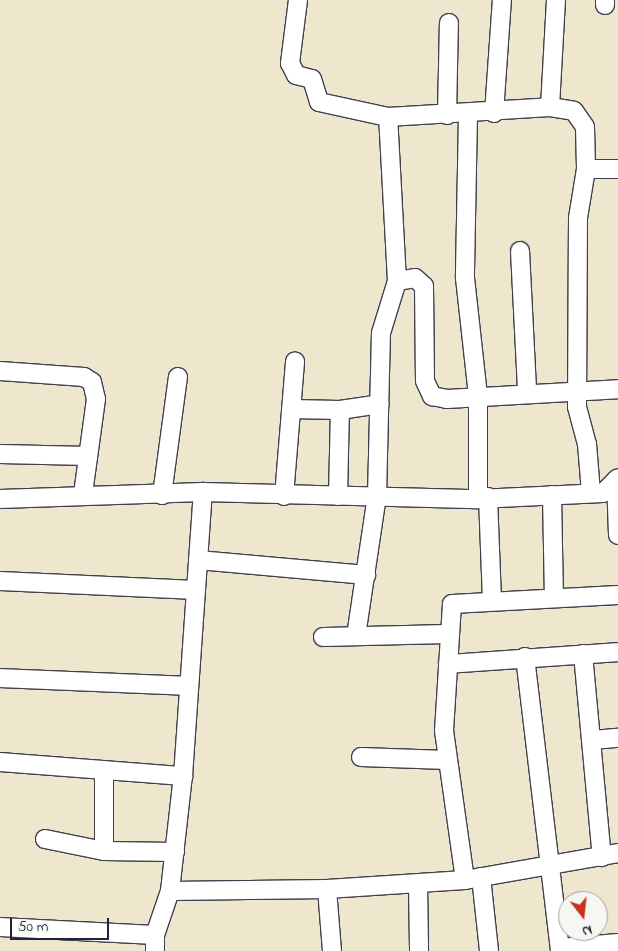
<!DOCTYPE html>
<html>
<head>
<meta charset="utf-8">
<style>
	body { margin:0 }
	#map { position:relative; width:618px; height:951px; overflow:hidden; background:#eee7ce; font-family:"Indie Flower",sans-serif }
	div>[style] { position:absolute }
	.roads { filter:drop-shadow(1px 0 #414051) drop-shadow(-1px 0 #414051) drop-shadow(0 1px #414051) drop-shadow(0 -1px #414051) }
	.minor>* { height:18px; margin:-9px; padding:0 9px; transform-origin:9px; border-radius:9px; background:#fff }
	span { translate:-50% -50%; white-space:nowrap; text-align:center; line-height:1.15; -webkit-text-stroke:5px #f6f6f2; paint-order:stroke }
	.north { position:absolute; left:558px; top:891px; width:50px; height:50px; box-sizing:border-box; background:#f6f6f2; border:1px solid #a1a1a9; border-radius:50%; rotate:164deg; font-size:14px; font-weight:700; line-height:20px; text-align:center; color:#22223b }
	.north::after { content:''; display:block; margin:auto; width:18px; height:22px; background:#c8321e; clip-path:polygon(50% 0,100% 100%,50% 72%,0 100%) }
	.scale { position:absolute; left:10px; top:918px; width:99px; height:22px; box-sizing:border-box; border:2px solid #22223b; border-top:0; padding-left:6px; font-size:15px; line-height:18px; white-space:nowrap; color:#22223b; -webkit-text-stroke:4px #f6f6f2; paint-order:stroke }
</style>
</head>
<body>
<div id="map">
	<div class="roads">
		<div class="minor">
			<i style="left:298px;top:0;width:64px;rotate:97.2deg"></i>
			<i style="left:290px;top:63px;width:13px;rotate:63deg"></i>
			<i style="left:296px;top:75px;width:16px;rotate:14deg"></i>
			<i style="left:312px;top:79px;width:24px;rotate:73deg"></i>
			<i style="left:319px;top:102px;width:71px;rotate:12.3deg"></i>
			<i style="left:388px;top:117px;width:162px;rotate:-3.5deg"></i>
			<i style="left:550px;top:107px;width:24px;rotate:9deg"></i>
			<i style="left:574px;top:111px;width:19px;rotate:55deg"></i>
			<i style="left:585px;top:127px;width:42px;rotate:88.6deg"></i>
			<i style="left:586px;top:169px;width:32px"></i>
			<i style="left:605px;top:5px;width:5px;rotate:-90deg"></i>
			<i style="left:550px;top:107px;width:107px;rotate:-86.8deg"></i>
			<i style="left:494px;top:113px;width:113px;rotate:-86deg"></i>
			<i style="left:447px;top:115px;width:92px;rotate:-88.8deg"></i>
			<i style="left:468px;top:115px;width:163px;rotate:91.1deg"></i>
			<i style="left:465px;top:278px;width:119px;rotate:83.7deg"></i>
			<i style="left:478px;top:396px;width:103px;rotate:90deg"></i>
			<i style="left:586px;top:169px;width:50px;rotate:99.3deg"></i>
			<i style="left:578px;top:218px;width:189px;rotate:90.3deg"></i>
			<i style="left:577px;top:407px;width:38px;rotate:75deg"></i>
			<i style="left:587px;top:444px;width:49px;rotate:85.3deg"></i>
			<i style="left:520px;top:251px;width:140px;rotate:87.1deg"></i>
			<i style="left:397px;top:281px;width:18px;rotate:-9deg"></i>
			<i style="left:415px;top:278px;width:12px;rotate:42deg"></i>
			<i style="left:424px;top:286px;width:95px;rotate:89.4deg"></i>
			<i style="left:425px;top:381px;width:17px;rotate:65deg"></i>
			<i style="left:432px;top:396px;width:15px;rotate:11deg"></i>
			<i style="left:447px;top:399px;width:171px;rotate:-3.3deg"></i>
			<i style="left:0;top:371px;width:84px;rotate:4.1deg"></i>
			<i style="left:84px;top:377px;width:9px;rotate:32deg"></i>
			<i style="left:92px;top:382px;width:17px;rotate:77deg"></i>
			<i style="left:96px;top:399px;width:96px;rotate:97.8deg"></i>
			<i style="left:291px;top:409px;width:49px;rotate:1.2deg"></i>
			<i style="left:340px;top:410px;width:40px;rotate:-8.5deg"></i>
			<i style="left:0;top:454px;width:88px;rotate:1.3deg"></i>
			<i style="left:616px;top:480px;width:55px;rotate:87.9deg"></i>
			<i style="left:162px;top:495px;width:119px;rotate:-82.3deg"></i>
			<i style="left:552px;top:495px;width:103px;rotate:88.9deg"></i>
			<i style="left:284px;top:496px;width:135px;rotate:-85.3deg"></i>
			<i style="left:338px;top:496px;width:86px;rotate:-88.7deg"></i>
			<i style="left:488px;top:497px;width:103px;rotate:87.8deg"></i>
			<i style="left:0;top:499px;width:203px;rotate:-2deg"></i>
			<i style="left:203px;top:492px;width:275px;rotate:1.5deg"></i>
			<i style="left:478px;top:499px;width:125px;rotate:-2.7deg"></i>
			<i style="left:603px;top:493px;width:21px;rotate:-45deg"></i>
			<i style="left:198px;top:560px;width:169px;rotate:5.1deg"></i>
			<i style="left:0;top:581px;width:196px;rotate:2.6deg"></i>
			<i style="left:356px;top:636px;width:142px;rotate:-81.5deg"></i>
			<i style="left:377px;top:496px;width:163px;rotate:-88.6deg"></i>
			<i style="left:381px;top:333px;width:54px;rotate:-72.9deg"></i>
			<i style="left:397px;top:281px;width:164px;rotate:-93.1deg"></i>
			<i style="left:323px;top:637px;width:125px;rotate:-1.4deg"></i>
			<i style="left:583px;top:654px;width:204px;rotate:84.7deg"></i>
			<i style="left:525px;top:657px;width:296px;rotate:83.2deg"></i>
			<i style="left:448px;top:664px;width:170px;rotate:-4deg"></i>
			<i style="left:0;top:678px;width:188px;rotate:2.4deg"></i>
			<i style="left:593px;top:740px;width:25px;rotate:-5deg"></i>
			<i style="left:361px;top:757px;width:86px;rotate:2deg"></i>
			<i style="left:0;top:762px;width:184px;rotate:4.4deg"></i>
			<i style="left:45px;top:839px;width:60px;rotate:11.5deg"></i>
			<i style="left:104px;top:851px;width:71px;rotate:0.8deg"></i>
			<i style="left:104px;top:851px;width:81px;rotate:-90deg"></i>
			<i style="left:481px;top:877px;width:74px;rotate:83.8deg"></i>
			<i style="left:465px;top:880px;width:150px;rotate:-98deg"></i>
			<i style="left:444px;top:731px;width:127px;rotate:-86.4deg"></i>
			<i style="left:452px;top:604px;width:166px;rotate:-3.1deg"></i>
			<i style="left:418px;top:884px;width:67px;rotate:89.1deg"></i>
			<i style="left:327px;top:889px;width:62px;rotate:85.4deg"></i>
			<i style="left:170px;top:891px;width:157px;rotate:-0.7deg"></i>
			<i style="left:327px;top:889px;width:138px;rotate:-3.7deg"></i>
			<i style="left:465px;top:880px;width:155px;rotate:-10deg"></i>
			<i style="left:0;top:927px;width:155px;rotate:3deg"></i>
			<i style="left:560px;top:948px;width:58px;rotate:-4.9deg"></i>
			<i style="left:155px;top:951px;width:16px;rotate:-90deg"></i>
			<i style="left:155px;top:935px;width:46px;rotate:-71.2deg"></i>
			<i style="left:170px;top:891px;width:116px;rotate:-83.6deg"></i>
			<i style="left:183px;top:776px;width:285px;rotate:-86deg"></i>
		</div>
	</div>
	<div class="north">N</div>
	<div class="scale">50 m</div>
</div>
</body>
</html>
